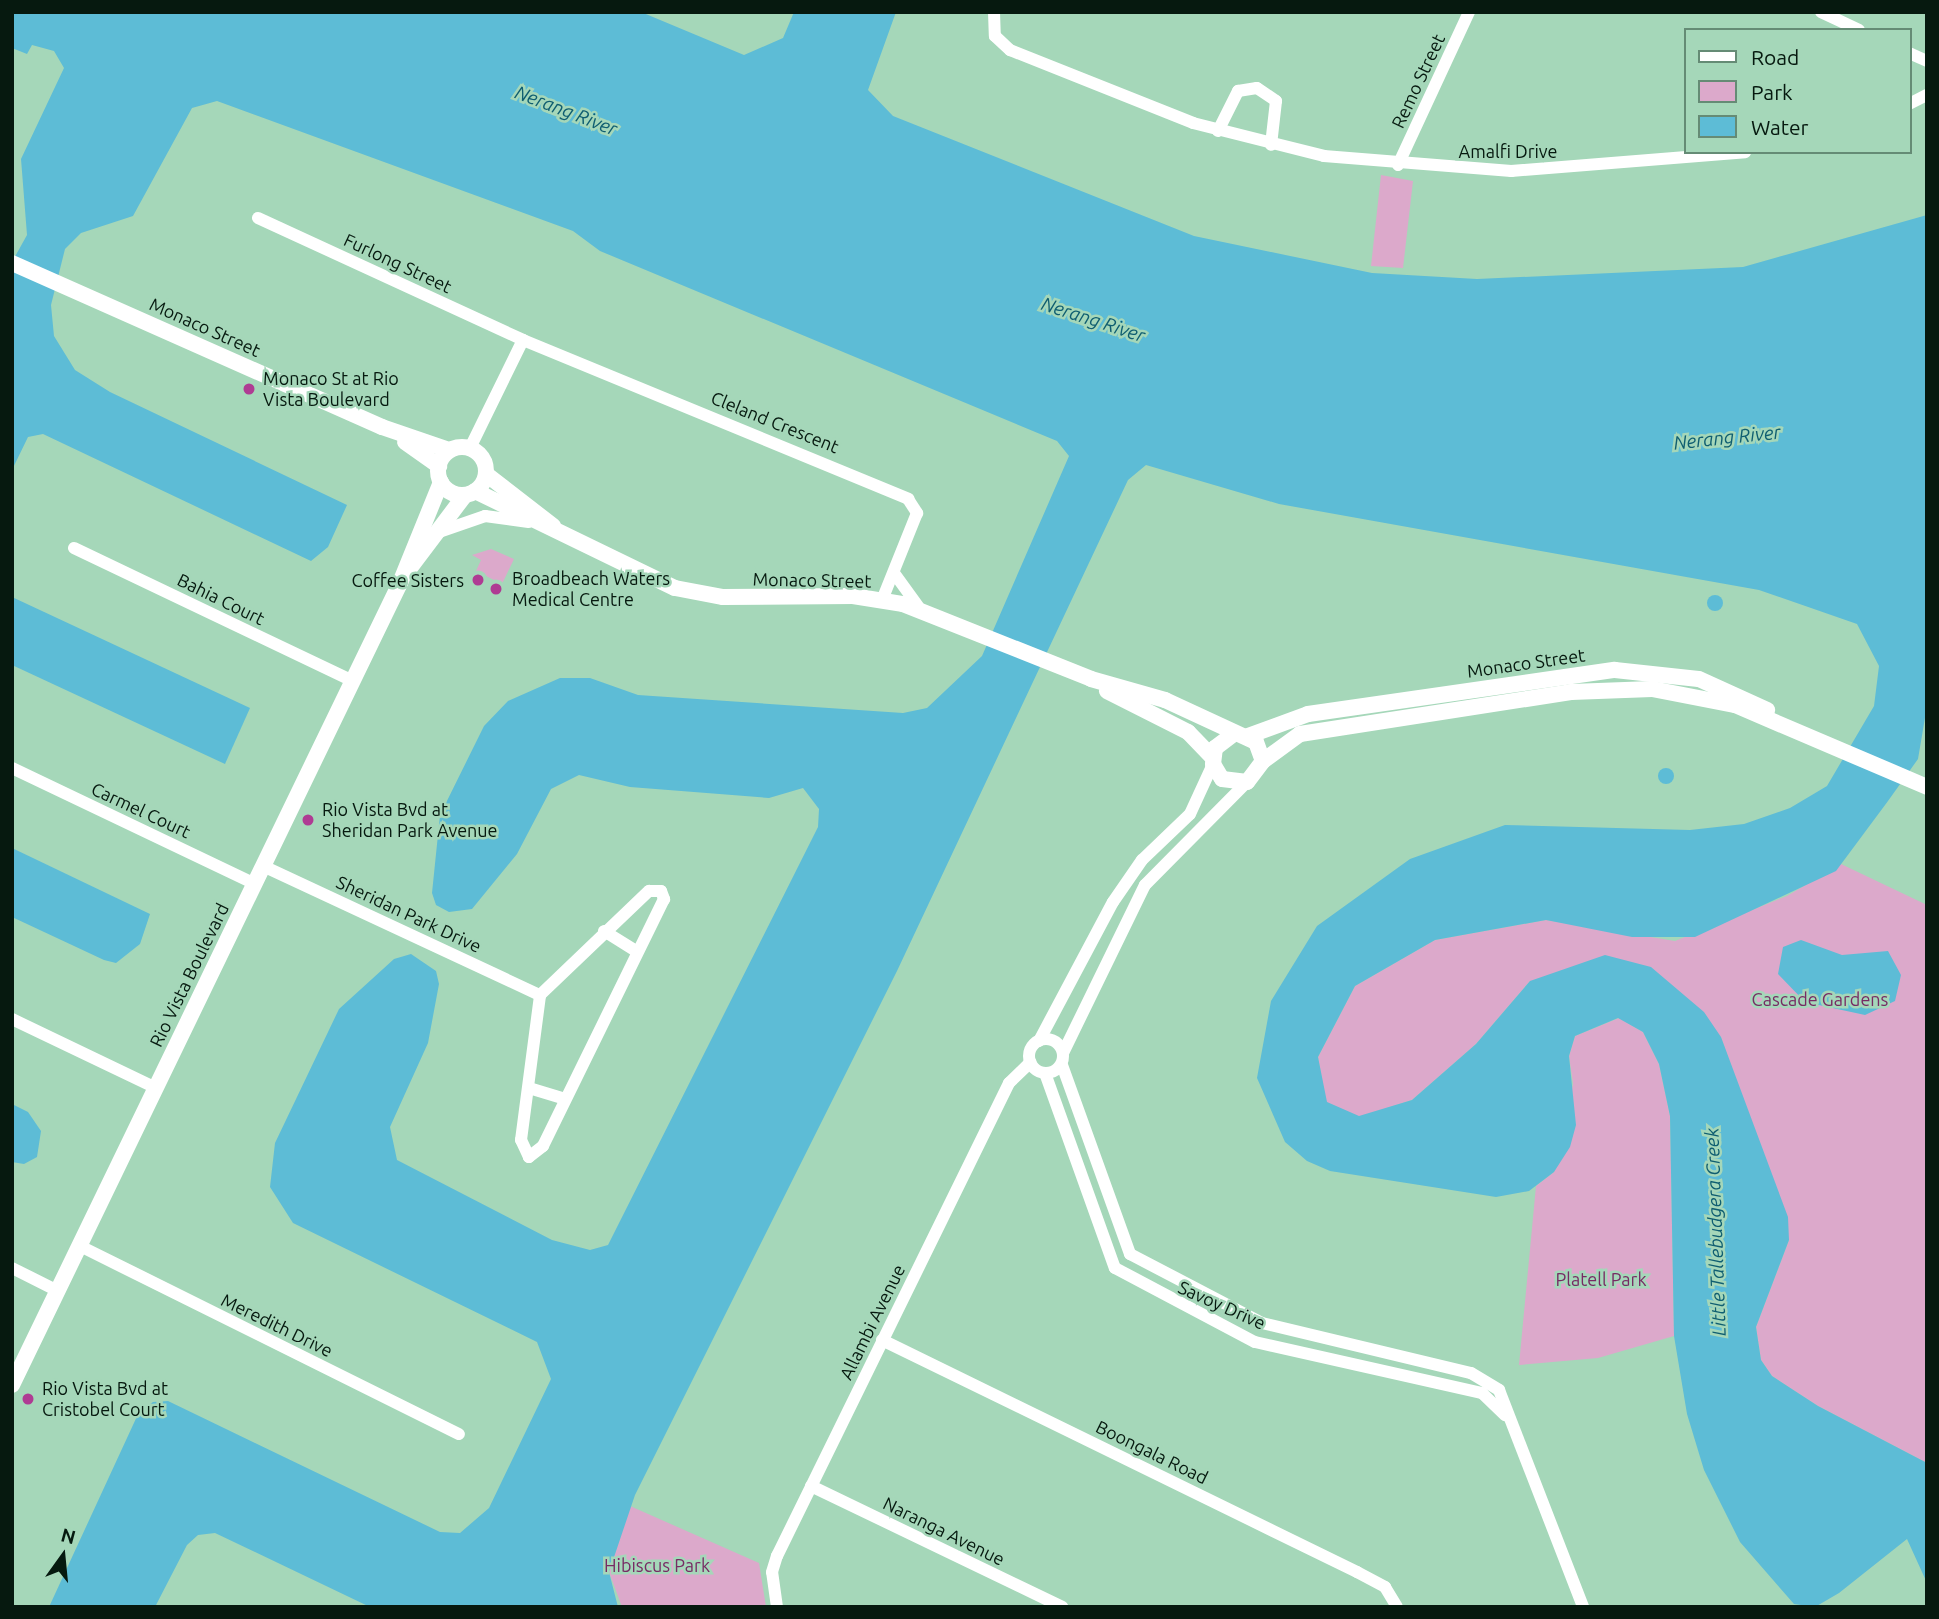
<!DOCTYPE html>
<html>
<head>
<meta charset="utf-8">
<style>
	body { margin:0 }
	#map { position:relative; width:1939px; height:1619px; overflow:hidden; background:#a5d7b9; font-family:Ubuntu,sans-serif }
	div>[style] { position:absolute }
	.green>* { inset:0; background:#dca9cb }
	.water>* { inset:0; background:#5dbcd6 }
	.round { border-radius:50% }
	.minor>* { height:12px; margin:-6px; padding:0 6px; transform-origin:6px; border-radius:6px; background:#fff }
	.minor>.ring { margin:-6px; padding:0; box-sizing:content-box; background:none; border:12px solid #fff; border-radius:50% }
	.tertiary>* { height:16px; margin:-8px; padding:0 8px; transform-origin:8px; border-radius:8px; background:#fff }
	.tertiary>.ring { margin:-8px; padding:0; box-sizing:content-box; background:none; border:16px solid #fff; border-radius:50% }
	.dots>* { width:19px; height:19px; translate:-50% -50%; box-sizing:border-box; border:4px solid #a5d7b9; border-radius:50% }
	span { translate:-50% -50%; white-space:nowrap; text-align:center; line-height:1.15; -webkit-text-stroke:5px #a5d7b9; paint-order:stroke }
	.street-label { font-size:18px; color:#06190f }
	.poi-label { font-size:18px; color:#06190f }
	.left { translate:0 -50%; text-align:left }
	.right { translate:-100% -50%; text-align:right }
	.park-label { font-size:18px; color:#772b64 }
	.water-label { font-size:19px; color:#0f5e71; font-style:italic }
	.frame { position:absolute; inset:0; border:14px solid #06190f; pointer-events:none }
	.legend { position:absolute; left:1684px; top:28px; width:228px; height:126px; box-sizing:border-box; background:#a5d7b9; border:2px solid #658b75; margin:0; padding:9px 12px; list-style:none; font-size:21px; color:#06190f }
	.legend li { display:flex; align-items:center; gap:14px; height:35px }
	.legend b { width:35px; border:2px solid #658b75 }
	.north { position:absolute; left:28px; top:1521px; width:70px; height:70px; -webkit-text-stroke:5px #a5d7b9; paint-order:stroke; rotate:15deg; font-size:19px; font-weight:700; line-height:28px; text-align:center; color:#06190f }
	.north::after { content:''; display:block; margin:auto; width:24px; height:32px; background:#06190f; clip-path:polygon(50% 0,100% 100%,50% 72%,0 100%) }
</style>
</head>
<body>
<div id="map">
	<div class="green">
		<i style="clip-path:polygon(1381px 175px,1413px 181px,1403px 268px,1371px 266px)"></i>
		<i style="clip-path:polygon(491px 549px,514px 559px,502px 584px,476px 571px,481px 560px,472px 555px)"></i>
		<i style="clip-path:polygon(1841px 864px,1927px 905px,1927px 1463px,1818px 1406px,1772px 1376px,1761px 1360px,1756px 1327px,1789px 1240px,1721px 1037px,1530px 981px,1476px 1044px,1412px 1100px,1359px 1117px,1326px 1102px,1318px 1057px,1355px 986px,1435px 940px,1546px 920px,1675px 941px,1787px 896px)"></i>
		<i style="clip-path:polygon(1619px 1018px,1643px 1032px,1659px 1064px,1670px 1116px,1674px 1336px,1598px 1358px,1519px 1365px,1536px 1186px,1554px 1172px,1573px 1084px,1569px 1056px,1575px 1036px)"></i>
		<i style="clip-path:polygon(630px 1506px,759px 1563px,766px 1607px,622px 1607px,609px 1572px)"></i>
	</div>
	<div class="water">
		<i style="clip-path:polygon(12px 12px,641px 12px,744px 55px,783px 38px,794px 12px,896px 12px,868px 90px,893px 116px,1194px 236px,1372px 273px,1477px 279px,1743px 267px,1927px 215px,1927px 706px,1918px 759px,1888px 801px,1836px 871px,1695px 937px,1632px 937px,1546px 920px,1435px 940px,1355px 986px,1318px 1057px,1327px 1102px,1359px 1116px,1412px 1100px,1476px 1044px,1530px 981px,1605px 955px,1651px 967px,1704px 1012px,1721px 1037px,1788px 1217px,1789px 1240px,1756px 1327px,1761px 1360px,1772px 1376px,1818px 1406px,1927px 1463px,1927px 1583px,1907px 1539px,1839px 1593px,1815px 1607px,1794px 1604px,1740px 1542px,1704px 1470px,1687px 1414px,1674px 1336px,1670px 1116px,1659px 1064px,1643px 1032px,1618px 1018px,1575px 1036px,1569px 1056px,1576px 1125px,1570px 1147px,1554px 1172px,1529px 1191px,1496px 1197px,1330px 1171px,1307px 1161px,1285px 1142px,1257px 1078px,1271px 1001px,1317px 926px,1410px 859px,1505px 825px,1690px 830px,1744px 824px,1790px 808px,1827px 786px,1874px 706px,1879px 666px,1857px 624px,1759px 590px,1279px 504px,1146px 465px,1128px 480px,897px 971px,635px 1495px,609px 1572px,618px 1607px,370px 1607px,215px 1533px,198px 1535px,187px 1545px,155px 1607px,49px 1607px,139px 1412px,153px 1402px,168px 1401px,440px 1532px,460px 1533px,489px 1508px,551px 1379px,537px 1342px,293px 1223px,270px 1187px,275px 1143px,339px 1009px,394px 959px,411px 954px,436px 971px,439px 984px,428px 1043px,390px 1127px,397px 1160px,552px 1240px,590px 1250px,608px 1245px,818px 827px,819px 809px,803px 788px,769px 798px,630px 787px,579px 775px,551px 789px,517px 854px,472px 909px,449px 912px,436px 905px,432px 893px,440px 815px,484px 726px,508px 701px,560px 678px,590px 678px,638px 695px,903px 713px,927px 708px,982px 656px,1069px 456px,1057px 441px,600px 251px,573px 231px,217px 101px,192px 108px,133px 216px,81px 233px,65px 249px,51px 305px,54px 336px,75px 370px,110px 392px,347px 505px,328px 547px,311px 561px,43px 434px,28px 437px,12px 470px,12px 262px,27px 235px,21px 159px,64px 68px,54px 51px,32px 45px,27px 54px,12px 48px)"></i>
		<i class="round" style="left:1707px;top:595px;width:16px;height:16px"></i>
		<i style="clip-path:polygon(12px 597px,250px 708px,225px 764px,12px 665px)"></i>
		<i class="round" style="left:1658px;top:768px;width:16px;height:16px"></i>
		<i style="clip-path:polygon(12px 848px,150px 914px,140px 944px,116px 963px,104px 960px,12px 917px)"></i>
		<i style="clip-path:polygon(1801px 940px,1842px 955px,1888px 951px,1901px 975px,1895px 1001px,1865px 1015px,1805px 1002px,1778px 974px,1783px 947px)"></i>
		<i style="clip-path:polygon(12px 1104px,28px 1112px,41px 1131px,37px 1157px,24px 1164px,12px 1162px)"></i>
	</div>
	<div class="minor">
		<i style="left:994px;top:12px;width:24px;rotate:88deg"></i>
		<i style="left:995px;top:36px;width:21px;rotate:43deg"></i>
		<i style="left:1010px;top:50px;width:197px;rotate:21.7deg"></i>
		<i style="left:1193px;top:123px;width:135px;rotate:14.1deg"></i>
		<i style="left:1324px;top:156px;width:188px;rotate:4.6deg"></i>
		<i style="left:1511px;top:171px;width:235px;rotate:-4.6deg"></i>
		<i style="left:1821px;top:12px;width:42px;rotate:25.3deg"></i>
		<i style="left:1909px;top:53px;width:20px;rotate:24deg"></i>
		<i style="left:1909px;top:104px;width:20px;rotate:-27deg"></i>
		<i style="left:1218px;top:131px;width:45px;rotate:-63.4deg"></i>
		<i style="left:1238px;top:91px;width:19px;rotate:-9deg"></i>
		<i style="left:1257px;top:88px;width:23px;rotate:34deg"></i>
		<i style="left:1276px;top:101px;width:44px;rotate:96.5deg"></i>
		<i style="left:1398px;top:165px;width:169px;rotate:-65.1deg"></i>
		<i style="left:258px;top:218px;width:292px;rotate:24.7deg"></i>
		<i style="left:523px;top:340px;width:417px;rotate:22.4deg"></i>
		<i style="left:908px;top:499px;width:17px;rotate:57deg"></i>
		<i style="left:917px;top:513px;width:94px;rotate:111.9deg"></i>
		<i style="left:470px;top:448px;width:120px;rotate:-63.9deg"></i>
		<i style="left:436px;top:533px;width:52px;rotate:-19.1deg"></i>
		<i style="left:485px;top:516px;width:44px;rotate:7.8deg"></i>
		<i style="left:74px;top:548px;width:309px;rotate:25.5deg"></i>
		<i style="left:894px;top:573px;width:41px;rotate:54deg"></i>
		<i style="left:12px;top:768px;width:269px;rotate:25.5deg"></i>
		<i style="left:263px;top:866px;width:306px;rotate:25deg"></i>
		<i style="left:649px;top:891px;width:12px"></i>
		<i style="left:661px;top:891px;width:9px;rotate:69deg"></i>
		<i style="left:664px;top:899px;width:275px;rotate:116.1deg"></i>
		<i style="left:543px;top:1146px;width:18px;rotate:142deg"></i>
		<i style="left:529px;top:1157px;width:19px;rotate:-115deg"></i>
		<i style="left:521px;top:1140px;width:146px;rotate:-82.5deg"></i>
		<i style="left:540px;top:995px;width:151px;rotate:-43.7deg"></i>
		<i style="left:604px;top:931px;width:39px;rotate:32deg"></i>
		<i style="left:12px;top:1019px;width:160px;rotate:25.6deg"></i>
		<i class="ring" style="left:1029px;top:1039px;width:22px;height:22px"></i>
		<i style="left:1039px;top:1041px;width:157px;rotate:-62deg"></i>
		<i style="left:1113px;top:902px;width:51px;rotate:-55.4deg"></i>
		<i style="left:1142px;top:860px;width:66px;rotate:-43.8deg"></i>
		<i style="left:1190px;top:814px;width:55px;rotate:-65.3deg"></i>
		<i style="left:1063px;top:1053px;width:187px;rotate:-64deg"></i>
		<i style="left:1145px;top:885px;width:145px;rotate:-45.3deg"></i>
		<i style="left:1062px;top:1065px;width:201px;rotate:70.2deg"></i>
		<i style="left:1130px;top:1254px;width:149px;rotate:27.6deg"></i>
		<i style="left:1262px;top:1323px;width:215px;rotate:13.5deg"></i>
		<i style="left:1471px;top:1373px;width:33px;rotate:31deg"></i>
		<i style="left:1499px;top:1390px;width:233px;rotate:68.8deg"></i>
		<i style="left:1045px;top:1073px;width:207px;rotate:70.3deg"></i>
		<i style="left:1115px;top:1268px;width:158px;rotate:27.9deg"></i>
		<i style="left:1255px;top:1342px;width:233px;rotate:12.7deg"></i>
		<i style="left:1482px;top:1393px;width:32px;rotate:44deg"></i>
		<i style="left:529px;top:1088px;width:38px;rotate:17deg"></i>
		<i style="left:80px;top:1246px;width:423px;rotate:26.4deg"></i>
		<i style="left:12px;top:1268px;width:51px;rotate:26.6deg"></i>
		<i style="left:882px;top:1340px;width:529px;rotate:26.03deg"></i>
		<i style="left:1357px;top:1572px;width:32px;rotate:28deg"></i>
		<i style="left:1385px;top:1587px;width:23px;rotate:59deg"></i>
		<i style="left:811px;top:1486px;width:279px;rotate:25.7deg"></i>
		<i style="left:777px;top:1607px;width:35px;rotate:-98deg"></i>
		<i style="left:772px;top:1572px;width:17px;rotate:-73deg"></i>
		<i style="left:777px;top:1556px;width:527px;rotate:-63.87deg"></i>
		<i style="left:1009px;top:1083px;width:30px;rotate:-44deg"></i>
	</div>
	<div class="tertiary">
		<i style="left:12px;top:263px;width:405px;rotate:23.9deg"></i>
		<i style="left:382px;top:427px;width:71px;rotate:18.9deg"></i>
		<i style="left:405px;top:442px;width:42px;rotate:35.2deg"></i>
		<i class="ring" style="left:438px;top:447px;width:32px;height:32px"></i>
		<i style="left:486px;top:474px;width:85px;rotate:37.8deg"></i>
		<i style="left:475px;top:491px;width:222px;rotate:25.9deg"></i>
		<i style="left:675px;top:588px;width:49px;rotate:10.6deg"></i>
		<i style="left:723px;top:597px;width:130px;rotate:-0.4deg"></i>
		<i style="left:853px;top:596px;width:51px;rotate:9.1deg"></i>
		<i style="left:903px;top:604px;width:202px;rotate:21.7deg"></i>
		<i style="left:1091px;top:679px;width:77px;rotate:15.8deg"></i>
		<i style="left:1165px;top:700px;width:100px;rotate:24.8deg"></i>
		<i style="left:1256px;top:742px;width:20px;rotate:70deg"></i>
		<i style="left:1263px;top:761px;width:26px;rotate:127deg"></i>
		<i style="left:1247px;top:782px;width:25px;rotate:-173deg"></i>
		<i style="left:1222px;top:779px;width:17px;rotate:-121deg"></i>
		<i style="left:1213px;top:764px;width:16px;rotate:-83deg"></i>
		<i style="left:1215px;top:748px;width:21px;rotate:-37deg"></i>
		<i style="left:410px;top:568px;width:91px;rotate:-53deg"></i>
		<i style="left:1107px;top:691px;width:91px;rotate:26.8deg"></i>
		<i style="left:1188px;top:732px;width:36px;rotate:46deg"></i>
		<i style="left:1248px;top:736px;width:64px;rotate:-20.1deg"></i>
		<i style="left:1308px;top:714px;width:310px;rotate:-8.2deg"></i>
		<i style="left:1615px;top:670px;width:84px;rotate:6.1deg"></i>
		<i style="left:1699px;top:679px;width:75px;rotate:24.5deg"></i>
		<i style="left:1263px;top:761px;width:46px;rotate:-36.1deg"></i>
		<i style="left:1300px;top:734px;width:274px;rotate:-8.8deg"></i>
		<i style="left:1571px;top:692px;width:81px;rotate:-2.1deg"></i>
		<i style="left:1652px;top:689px;width:85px;rotate:10.9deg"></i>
		<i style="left:1735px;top:705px;width:209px;rotate:23.1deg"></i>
		<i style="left:12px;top:1385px;width:891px;rotate:-64.18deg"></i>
		<i style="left:400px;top:583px;width:109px;rotate:-67.9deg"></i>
	</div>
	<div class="dots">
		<i style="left:249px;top:389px;background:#af3b93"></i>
		<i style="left:478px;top:580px;background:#af3b93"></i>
		<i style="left:496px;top:589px;background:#af3b93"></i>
		<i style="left:308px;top:820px;background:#af3b93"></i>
		<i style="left:28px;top:1399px;background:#af3b93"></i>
	</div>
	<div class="street-label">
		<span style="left:1418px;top:81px;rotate:-65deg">Remo Street</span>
		<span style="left:1508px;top:151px">Amalfi Drive</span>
		<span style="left:398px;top:263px;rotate:25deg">Furlong Street</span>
		<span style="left:205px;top:327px;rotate:24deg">Monaco Street</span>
		<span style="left:775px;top:422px;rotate:22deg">Cleland Crescent</span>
		<span style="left:812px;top:580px;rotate:1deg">Monaco Street</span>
		<span style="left:221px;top:599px;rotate:26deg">Bahia Court</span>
		<span style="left:1526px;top:663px;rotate:-8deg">Monaco Street</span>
		<span style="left:141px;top:810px;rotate:25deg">Carmel Court</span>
		<span style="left:409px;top:914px;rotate:25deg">Sheridan Park Drive</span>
		<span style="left:189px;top:975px;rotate:-64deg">Rio Vista Boulevard</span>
		<span style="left:1222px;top:1305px;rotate:24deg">Savoy Drive</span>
		<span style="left:872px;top:1322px;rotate:-64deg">Allambi Avenue</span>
		<span style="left:277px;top:1325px;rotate:26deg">Meredith Drive</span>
		<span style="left:1152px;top:1452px;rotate:26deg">Boongala Road</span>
		<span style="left:944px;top:1531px;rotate:26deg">Naranga Avenue</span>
	</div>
	<div class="poi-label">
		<span class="left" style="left:263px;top:389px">Monaco St at Rio<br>Vista Boulevard</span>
		<span class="left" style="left:512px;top:589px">Broadbeach Waters<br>Medical Centre</span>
		<span class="right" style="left:464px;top:580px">Coffee Sisters</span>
		<span class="left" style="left:322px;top:820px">Rio Vista Bvd at<br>Sheridan Park Avenue</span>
		<span class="left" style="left:42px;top:1399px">Rio Vista Bvd at<br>Cristobel Court</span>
	</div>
	<div class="park-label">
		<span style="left:1820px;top:999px">Cascade Gardens</span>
		<span style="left:1601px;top:1279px">Platell Park</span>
		<span style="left:657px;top:1565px">Hibiscus Park</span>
	</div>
	<div class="water-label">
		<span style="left:566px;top:111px;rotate:21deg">Nerang River</span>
		<span style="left:1093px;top:320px;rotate:18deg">Nerang River</span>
		<span style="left:1727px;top:438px;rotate:-6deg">Nerang River</span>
		<span style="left:1716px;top:1232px;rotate:-92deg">Little Tallebudgera Creek</span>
	</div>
	<div class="frame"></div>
	<ul class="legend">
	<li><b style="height:9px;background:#fff"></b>Road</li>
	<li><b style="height:19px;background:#dca9cb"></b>Park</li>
	<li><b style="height:19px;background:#5dbcd6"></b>Water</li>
	</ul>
	<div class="north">N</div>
</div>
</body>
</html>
